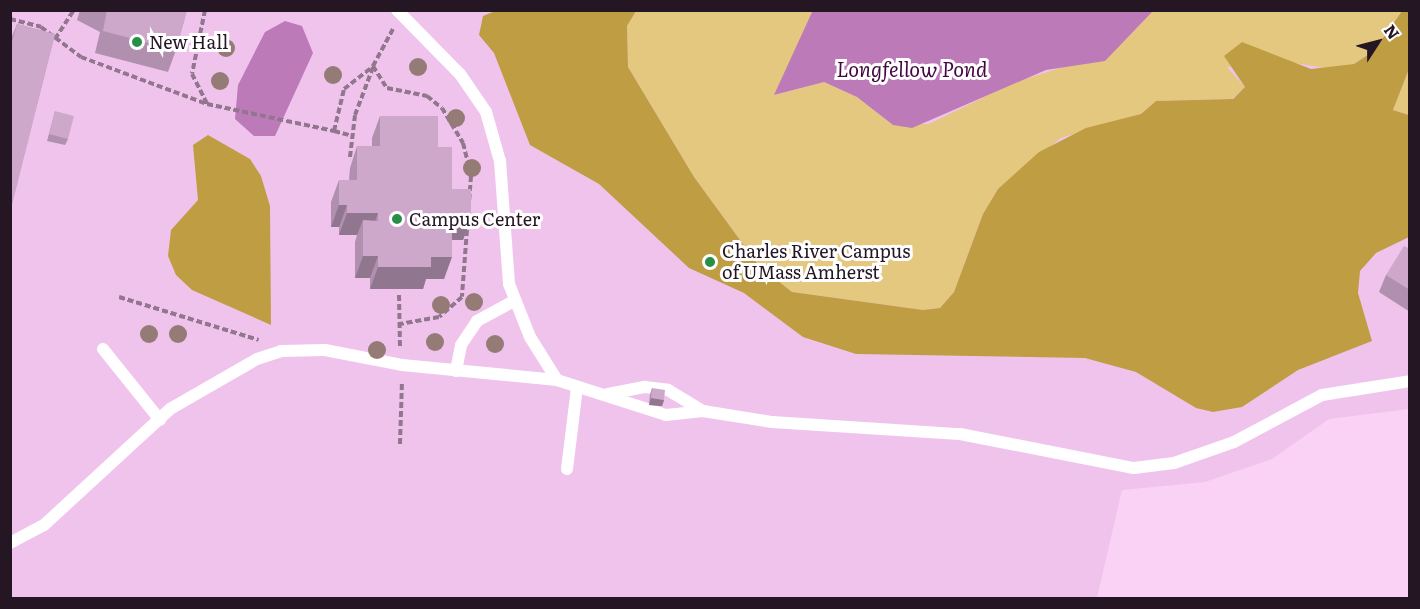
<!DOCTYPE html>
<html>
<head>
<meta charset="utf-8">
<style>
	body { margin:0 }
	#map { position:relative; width:1420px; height:609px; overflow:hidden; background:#fad2f6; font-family:Literata,serif }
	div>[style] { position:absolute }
	.built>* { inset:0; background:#f0c3ed }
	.green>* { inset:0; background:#e4c880 }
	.forest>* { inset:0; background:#bf9d42 }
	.water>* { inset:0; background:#bc7ab8 }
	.path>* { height:4px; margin-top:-2px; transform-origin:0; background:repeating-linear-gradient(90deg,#91768e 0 6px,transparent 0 9px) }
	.service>* { height:12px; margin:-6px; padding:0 6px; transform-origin:6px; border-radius:6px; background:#fff }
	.trees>* { width:18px; height:18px; margin:-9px; border-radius:50%; background:#947b75 }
	.wall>* { inset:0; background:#b190af }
	.shaded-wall>* { inset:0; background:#90768e }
	.building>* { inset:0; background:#cea8cb }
	.dots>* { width:16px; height:16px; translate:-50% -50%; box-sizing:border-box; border:3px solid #fff; border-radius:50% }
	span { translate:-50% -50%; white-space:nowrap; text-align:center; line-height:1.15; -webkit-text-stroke:6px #fff; paint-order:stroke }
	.poi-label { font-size:18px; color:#241623 }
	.left { translate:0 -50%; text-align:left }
	.water-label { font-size:20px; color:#450744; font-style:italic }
	.frame { position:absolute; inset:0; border:12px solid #241623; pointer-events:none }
	.north { position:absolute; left:1348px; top:12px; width:60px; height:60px; -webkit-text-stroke:4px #fff; paint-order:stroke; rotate:54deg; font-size:16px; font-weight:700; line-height:24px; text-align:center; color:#241623 }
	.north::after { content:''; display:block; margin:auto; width:21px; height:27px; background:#241623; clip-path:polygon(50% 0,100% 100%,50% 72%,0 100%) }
</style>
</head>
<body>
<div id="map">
	<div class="built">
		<i style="clip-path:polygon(10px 11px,1409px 11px,1409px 69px,1393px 110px,1409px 115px,1409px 409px,1329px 419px,1272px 459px,1205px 482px,1122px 490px,1097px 598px,11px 598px)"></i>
	</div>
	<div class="green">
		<i style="clip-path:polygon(636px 11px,813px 11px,775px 95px,824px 82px,857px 97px,893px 125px,929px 124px,1013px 83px,1072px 64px,1105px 60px,1153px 11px,1402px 11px,1374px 51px,1354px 64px,1331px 69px,1289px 62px,1227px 67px,1245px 87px,1232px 99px,1156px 101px,1141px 114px,1061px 138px,998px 189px,983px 214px,954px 292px,940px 308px,923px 310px,792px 292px,759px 266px,694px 177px,628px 67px,627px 26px)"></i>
		<i style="clip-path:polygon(1409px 69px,1409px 115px,1393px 110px)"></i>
	</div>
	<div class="forest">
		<i style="clip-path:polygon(495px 11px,636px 11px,627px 26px,628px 67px,694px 177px,759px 266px,792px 292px,923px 310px,940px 308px,954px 292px,983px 214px,998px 189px,1039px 152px,1086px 128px,1141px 114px,1156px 101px,1233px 99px,1245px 87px,1224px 56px,1242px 42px,1311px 69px,1354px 64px,1374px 51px,1402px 11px,1409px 11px,1409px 69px,1393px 110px,1409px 115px,1409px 237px,1376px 253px,1360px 271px,1358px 293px,1372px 341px,1298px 370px,1242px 407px,1213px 412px,1196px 408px,1136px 372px,1085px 358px,856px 354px,803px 337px,744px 293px,689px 268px,599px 184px,530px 145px,494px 53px,479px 35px,483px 16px)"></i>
		<i style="clip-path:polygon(208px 135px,250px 159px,261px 176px,270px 206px,271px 325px,192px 290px,176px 275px,168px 256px,171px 230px,198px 200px,193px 145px)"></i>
	</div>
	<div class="water">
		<i style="clip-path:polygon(813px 10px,1153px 10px,1153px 11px,1105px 61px,1046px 70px,912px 128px,893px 125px,857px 97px,824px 82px,774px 95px)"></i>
		<i style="clip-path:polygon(285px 21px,302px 26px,313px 53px,275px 136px,254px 136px,235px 119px,238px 85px,265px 32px)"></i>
	</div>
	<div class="path">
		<i style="left:205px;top:10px;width:65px;rotate:101.5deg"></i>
		<i style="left:192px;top:74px;width:34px;rotate:63deg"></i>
		<i style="left:207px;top:104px;width:130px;rotate:12deg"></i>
		<i style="left:334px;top:131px;width:43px;rotate:-76.6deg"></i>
		<i style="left:344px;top:89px;width:37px;rotate:-38deg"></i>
		<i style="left:373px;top:66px;width:42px;rotate:-61.6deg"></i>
		<i style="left:10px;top:19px;width:32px;rotate:14deg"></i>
		<i style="left:41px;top:27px;width:50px;rotate:36.9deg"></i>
		<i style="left:81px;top:57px;width:134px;rotate:20.5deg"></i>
		<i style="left:55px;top:39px;width:35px;rotate:-57deg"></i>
		<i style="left:373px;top:66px;width:26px;rotate:58deg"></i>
		<i style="left:387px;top:88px;width:41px;rotate:11.3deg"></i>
		<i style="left:427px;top:96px;width:19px;rotate:39deg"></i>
		<i style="left:442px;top:108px;width:41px;rotate:59deg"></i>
		<i style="left:463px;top:143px;width:34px;rotate:76deg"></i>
		<i style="left:471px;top:176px;width:121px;rotate:94.3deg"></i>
		<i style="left:462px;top:297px;width:30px;rotate:139deg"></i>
		<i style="left:439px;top:317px;width:40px;rotate:170deg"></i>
		<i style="left:334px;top:131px;width:20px;rotate:15deg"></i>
		<i style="left:350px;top:157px;width:42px;rotate:-83.2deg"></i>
		<i style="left:355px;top:115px;width:51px;rotate:-69.4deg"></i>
		<i style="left:399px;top:295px;width:53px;rotate:88.9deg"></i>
		<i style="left:119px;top:297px;width:146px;rotate:17.1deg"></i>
		<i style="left:400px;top:444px;width:62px;rotate:-88.2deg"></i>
	</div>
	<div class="service">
		<i style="left:397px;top:10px;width:90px;rotate:45.5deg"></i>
		<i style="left:460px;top:74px;width:46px;rotate:55.6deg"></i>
		<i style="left:486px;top:112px;width:51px;rotate:74.1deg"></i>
		<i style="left:500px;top:161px;width:123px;rotate:85.8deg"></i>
		<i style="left:509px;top:284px;width:57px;rotate:68.4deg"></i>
		<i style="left:530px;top:337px;width:51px;rotate:57.9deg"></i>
		<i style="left:103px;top:349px;width:91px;rotate:51.2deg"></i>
		<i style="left:456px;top:371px;width:26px;rotate:-79deg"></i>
		<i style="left:461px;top:345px;width:29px;rotate:-56deg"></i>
		<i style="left:477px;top:321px;width:42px;rotate:-28.4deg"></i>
		<i style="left:608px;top:394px;width:38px;rotate:-11deg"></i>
		<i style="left:645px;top:387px;width:23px;rotate:7deg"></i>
		<i style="left:668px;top:390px;width:41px;rotate:31deg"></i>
		<i style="left:567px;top:469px;width:82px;rotate:-83deg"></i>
		<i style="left:10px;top:543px;width:38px;rotate:-28deg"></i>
		<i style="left:44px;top:525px;width:171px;rotate:-42.6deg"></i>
		<i style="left:170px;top:409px;width:100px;rotate:-29.9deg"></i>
		<i style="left:257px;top:359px;width:25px;rotate:-18deg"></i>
		<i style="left:281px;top:351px;width:44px;rotate:-1.3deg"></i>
		<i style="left:325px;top:350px;width:78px;rotate:11deg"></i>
		<i style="left:402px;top:365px;width:156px;rotate:5.5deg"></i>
		<i style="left:557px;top:380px;width:114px;rotate:17.8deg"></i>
		<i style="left:666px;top:415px;width:37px;rotate:-6deg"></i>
		<i style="left:703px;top:411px;width:70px;rotate:9.1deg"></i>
		<i style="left:772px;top:422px;width:188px;rotate:3.7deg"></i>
		<i style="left:960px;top:434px;width:177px;rotate:11.1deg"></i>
		<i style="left:1134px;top:468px;width:40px;rotate:-7.1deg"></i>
		<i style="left:1174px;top:463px;width:64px;rotate:-19.3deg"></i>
		<i style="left:1234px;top:442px;width:100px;rotate:-28.1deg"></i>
		<i style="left:1322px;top:395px;width:89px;rotate:-9deg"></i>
	</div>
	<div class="trees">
		<i style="left:226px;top:48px"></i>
		<i style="left:418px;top:67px"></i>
		<i style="left:333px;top:75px"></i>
		<i style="left:220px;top:81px"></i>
		<i style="left:456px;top:118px"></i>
		<i style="left:472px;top:168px"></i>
		<i style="left:474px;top:302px"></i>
		<i style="left:441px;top:305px"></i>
		<i style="left:149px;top:334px"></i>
		<i style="left:178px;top:334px"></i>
		<i style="left:435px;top:342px"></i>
		<i style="left:495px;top:344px"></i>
		<i style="left:377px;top:350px"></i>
	</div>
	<div class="wall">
		<i style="clip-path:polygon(80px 10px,187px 10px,176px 50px,168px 72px,95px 53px,100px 32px,77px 20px)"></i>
		<i style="clip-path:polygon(17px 24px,55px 34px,10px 210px,10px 41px)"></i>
		<i style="clip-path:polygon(55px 111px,68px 139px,65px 145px,47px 141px)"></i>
		<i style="clip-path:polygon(380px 116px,438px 147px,452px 189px,471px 218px,463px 240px,452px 240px,444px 279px,426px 279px,423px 289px,370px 289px,370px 278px,355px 278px,355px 242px,357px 235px,339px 235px,339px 227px,331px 227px,331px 202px,339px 180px,349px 180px,350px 168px,357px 146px,372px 146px,372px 138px)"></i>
		<i style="clip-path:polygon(1410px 249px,1410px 312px,1379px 292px,1386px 275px)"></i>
		<i style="clip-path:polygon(652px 388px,664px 400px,662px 406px,649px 405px,650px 394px)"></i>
	</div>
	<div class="shaded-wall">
		<i style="clip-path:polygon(339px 205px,347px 205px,339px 227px,331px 227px)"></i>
		<i style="clip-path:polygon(347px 213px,378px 213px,370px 235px,363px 220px,357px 235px,339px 235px)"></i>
		<i style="clip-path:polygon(452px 218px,471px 218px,463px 240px,444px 240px)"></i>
		<i style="clip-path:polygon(363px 256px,378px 256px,370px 278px,355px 278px)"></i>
		<i style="clip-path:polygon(431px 257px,452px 257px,444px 279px,426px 279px,423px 289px,370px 289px,378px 267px)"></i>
		<i style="clip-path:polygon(651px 398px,664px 400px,662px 406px,649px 405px)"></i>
	</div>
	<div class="building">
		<i style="clip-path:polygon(107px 10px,187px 10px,176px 50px,103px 31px)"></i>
		<i style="clip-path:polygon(17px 24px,55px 34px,11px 209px,10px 49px)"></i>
		<i style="clip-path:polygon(55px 111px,74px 116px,68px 139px,49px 134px)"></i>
		<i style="clip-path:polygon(380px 116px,438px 116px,438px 147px,452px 147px,452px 189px,471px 189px,471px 218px,452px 218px,452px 257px,431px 257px,431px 267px,378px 267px,378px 256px,363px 256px,363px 220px,378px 221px,378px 213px,347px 213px,347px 205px,339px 205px,339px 180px,357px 180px,357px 146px,380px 146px)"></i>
		<i style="clip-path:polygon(1404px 246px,1410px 249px,1410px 290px,1386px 275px)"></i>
		<i style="clip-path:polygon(652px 388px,665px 390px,664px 400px,651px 398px)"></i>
	</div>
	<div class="dots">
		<i style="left:137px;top:42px;background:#289046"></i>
		<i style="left:397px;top:219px;background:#289046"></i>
		<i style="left:710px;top:262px;background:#289046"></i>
	</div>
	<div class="poi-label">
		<span class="left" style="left:149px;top:42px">New Hall</span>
		<span class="left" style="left:409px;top:219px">Campus Center</span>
		<span class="left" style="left:722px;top:262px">Charles River Campus<br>of UMass Amherst</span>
	</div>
	<div class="water-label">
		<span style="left:912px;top:68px">Longfellow Pond</span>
	</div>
	<div class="frame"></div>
	<div class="north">N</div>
</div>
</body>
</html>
